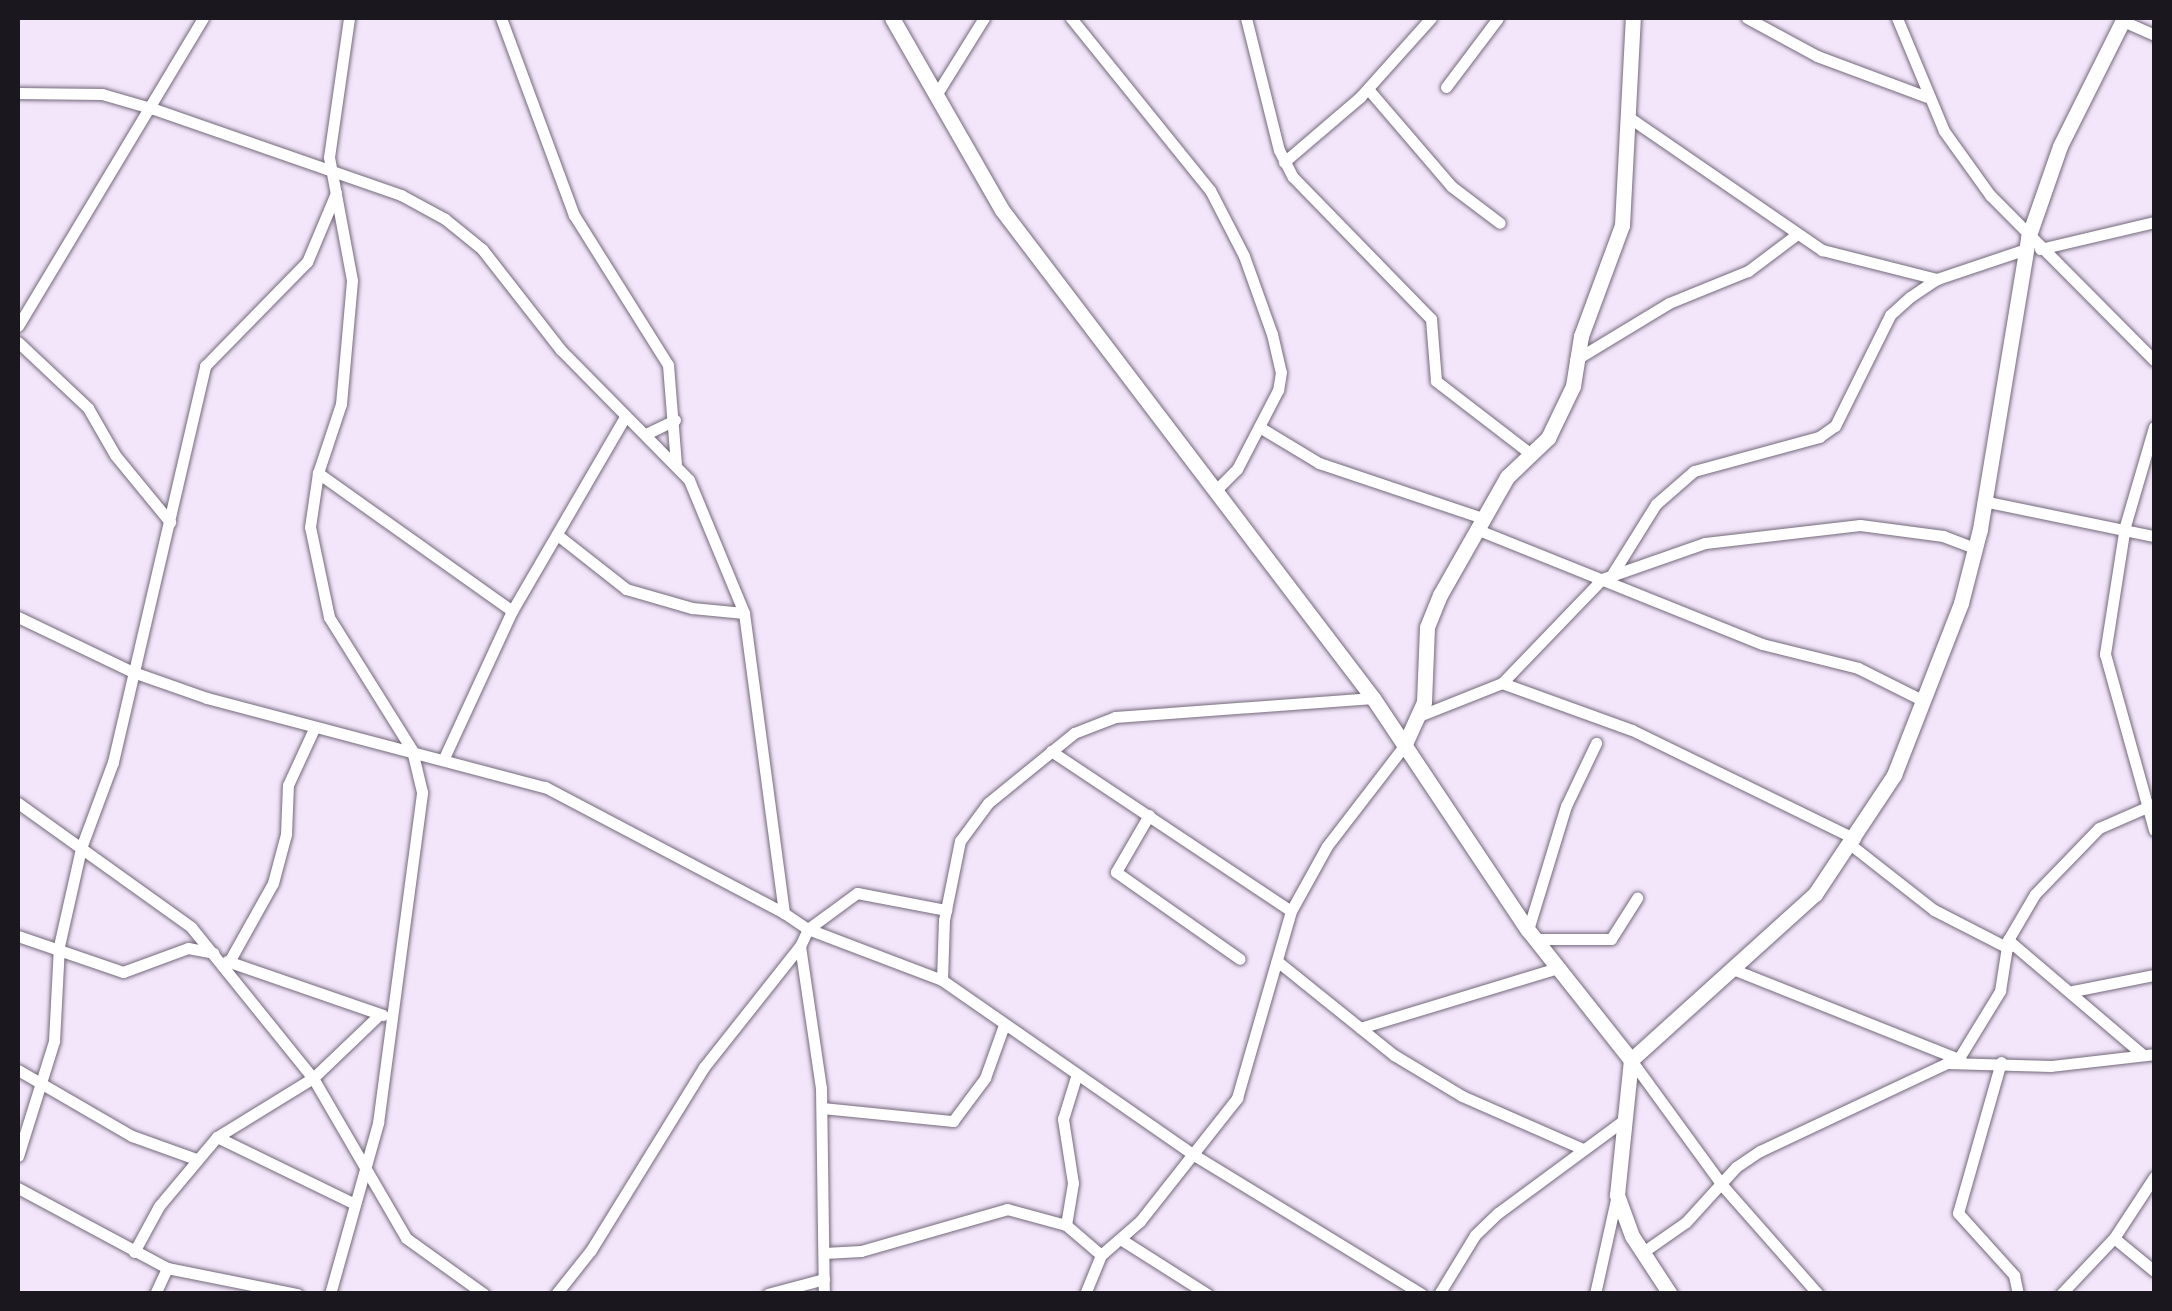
<!DOCTYPE html>
<style>
body{margin:0}
#map{position:relative;width:2172px;height:1311px;overflow:hidden;background:#f3e6fb;font-family:Cabin,sans-serif}
div>[style]{position:absolute}
.roads{filter:drop-shadow(0 0 2px #74697b) drop-shadow(0 0 2px #74697b)}
.minor>*{height:11px;margin:-5.5px;padding:0 5.5px;transform-origin:5.5px;border-radius:5.5px;background:#fff}
.tertiary>*{height:15px;margin:-7.5px;padding:0 7.5px;transform-origin:7.5px;border-radius:7.5px;background:#fff}
span{translate:-50% -50%;white-space:nowrap;text-align:center;line-height:1.15;-webkit-text-stroke:10px #fcf7ff;paint-order:stroke}
.frame{position:absolute;inset:0;border:20px solid #1b171e;pointer-events:none}
</style>
<div id="map">
<div class="roads">
<div class="minor">
<i style="left:501px;top:18px;width:210px;rotate:69.7deg"></i>
<i style="left:574px;top:215px;width:177px;rotate:57.9deg"></i>
<i style="left:668px;top:365px;width:99px;rotate:85.4deg"></i>
<i style="left:1071px;top:18px;width:221px;rotate:51.1deg"></i>
<i style="left:1210px;top:190px;width:74px;rotate:62.7deg"></i>
<i style="left:1244px;top:256px;width:83px;rotate:70.3deg"></i>
<i style="left:1272px;top:334px;width:39px;rotate:77deg"></i>
<i style="left:1281px;top:372px;width:18px;rotate:99deg"></i>
<i style="left:1278px;top:390px;width:89px;rotate:117.4deg"></i>
<i style="left:1237px;top:469px;width:31px;rotate:135deg"></i>
<i style="left:1246px;top:18px;width:136px;rotate:76deg"></i>
<i style="left:1279px;top:150px;width:30px;rotate:63deg"></i>
<i style="left:1293px;top:177px;width:198px;rotate:45.8deg"></i>
<i style="left:1431px;top:319px;width:62px;rotate:85.4deg"></i>
<i style="left:1436px;top:381px;width:121px;rotate:37.6deg"></i>
<i style="left:1747px;top:18px;width:80px;rotate:28.5deg"></i>
<i style="left:1817px;top:56px;width:117px;rotate:20.4deg"></i>
<i style="left:1897px;top:18px;width:122px;rotate:67.4deg"></i>
<i style="left:1944px;top:131px;width:79px;rotate:54.3deg"></i>
<i style="left:1990px;top:195px;width:233px;rotate:45.2deg"></i>
<i style="left:2123px;top:21px;width:34px;rotate:24deg"></i>
<i style="left:1446px;top:87px;width:86px;rotate:-53deg"></i>
<i style="left:1368px;top:89px;width:128px;rotate:49.4deg"></i>
<i style="left:1451px;top:186px;width:61px;rotate:37.1deg"></i>
<i style="left:18px;top:93px;width:84px;rotate:0.7deg"></i>
<i style="left:102px;top:94px;width:54px;rotate:16.1deg"></i>
<i style="left:154px;top:109px;width:262px;rotate:19.2deg"></i>
<i style="left:401px;top:195px;width:50px;rotate:28.6deg"></i>
<i style="left:445px;top:219px;width:48px;rotate:39deg"></i>
<i style="left:482px;top:249px;width:128px;rotate:52deg"></i>
<i style="left:561px;top:350px;width:182px;rotate:45.4deg"></i>
<i style="left:689px;top:480px;width:144px;rotate:67.5deg"></i>
<i style="left:744px;top:613px;width:303px;rotate:82.4deg"></i>
<i style="left:784px;top:913px;width:29px;rotate:34deg"></i>
<i style="left:808px;top:929px;width:19px;rotate:115deg"></i>
<i style="left:800px;top:946px;width:144px;rotate:81.6deg"></i>
<i style="left:821px;top:1088px;width:206px;rotate:89.2deg"></i>
<i style="left:936px;top:95px;width:91px;rotate:-58.1deg"></i>
<i style="left:1627px;top:116px;width:237px;rotate:34.5deg"></i>
<i style="left:1822px;top:250px;width:119px;rotate:14.2deg"></i>
<i style="left:1284px;top:162px;width:100px;rotate:-40.5deg"></i>
<i style="left:1360px;top:97px;width:106px;rotate:-48.1deg"></i>
<i style="left:2040px;top:249px;width:117px;rotate:-13.3deg"></i>
<i style="left:18px;top:326px;width:359px;rotate:-59deg"></i>
<i style="left:18px;top:342px;width:96px;rotate:43.3deg"></i>
<i style="left:88px;top:408px;width:54px;rotate:60.1deg"></i>
<i style="left:115px;top:455px;width:87px;rotate:50.6deg"></i>
<i style="left:1575px;top:360px;width:110px;rotate:-31.2deg"></i>
<i style="left:1669px;top:303px;width:85px;rotate:-22.1deg"></i>
<i style="left:1748px;top:271px;width:60px;rotate:-36.9deg"></i>
<i style="left:2154px;top:427px;width:103px;rotate:106.3deg"></i>
<i style="left:2125px;top:526px;width:130px;rotate:98.9deg"></i>
<i style="left:2105px;top:654px;width:183px;rotate:74.4deg"></i>
<i style="left:1261px;top:428px;width:68px;rotate:31.1deg"></i>
<i style="left:1319px;top:463px;width:172px;rotate:18.6deg"></i>
<i style="left:648px;top:433px;width:30px;rotate:-26deg"></i>
<i style="left:318px;top:473px;width:238px;rotate:35.4deg"></i>
<i style="left:1983px;top:501px;width:175px;rotate:11.6deg"></i>
<i style="left:1476px;top:529px;width:308px;rotate:21.9deg"></i>
<i style="left:1762px;top:644px;width:99px;rotate:14deg"></i>
<i style="left:1858px;top:668px;width:72px;rotate:26.6deg"></i>
<i style="left:560px;top:537px;width:84px;rotate:38.2deg"></i>
<i style="left:626px;top:589px;width:69px;rotate:16.1deg"></i>
<i style="left:692px;top:608px;width:52px;rotate:5.5deg"></i>
<i style="left:1611px;top:576px;width:85px;rotate:-58deg"></i>
<i style="left:1656px;top:504px;width:50px;rotate:-41deg"></i>
<i style="left:1694px;top:471px;width:130px;rotate:-15.2deg"></i>
<i style="left:1819px;top:437px;width:19px;rotate:-35deg"></i>
<i style="left:1835px;top:426px;width:124px;rotate:-63.6deg"></i>
<i style="left:1890px;top:315px;width:27px;rotate:-42deg"></i>
<i style="left:1910px;top:297px;width:32px;rotate:-34deg"></i>
<i style="left:1937px;top:279px;width:94px;rotate:-18.6deg"></i>
<i style="left:18px;top:617px;width:127px;rotate:25.6deg"></i>
<i style="left:133px;top:672px;width:78px;rotate:19.4deg"></i>
<i style="left:207px;top:698px;width:350px;rotate:14.8deg"></i>
<i style="left:545px;top:787px;width:270px;rotate:27.8deg"></i>
<i style="left:1502px;top:683px;width:138px;rotate:19.9deg"></i>
<i style="left:1632px;top:730px;width:248px;rotate:26deg"></i>
<i style="left:1419px;top:716px;width:89px;rotate:-21.7deg"></i>
<i style="left:1502px;top:683px;width:144px;rotate:-46.1deg"></i>
<i style="left:1602px;top:579px;width:109px;rotate:-19.3deg"></i>
<i style="left:1705px;top:543px;width:156px;rotate:-6.6deg"></i>
<i style="left:1860px;top:525px;width:84px;rotate:7.5deg"></i>
<i style="left:1943px;top:536px;width:34px;rotate:21deg"></i>
<i style="left:1051px;top:751px;width:288px;rotate:33.7deg"></i>
<i style="left:444px;top:758px;width:162px;rotate:-65.2deg"></i>
<i style="left:512px;top:611px;width:225px;rotate:-59.8deg"></i>
<i style="left:18px;top:803px;width:213px;rotate:35.6deg"></i>
<i style="left:191px;top:927px;width:194px;rotate:51.1deg"></i>
<i style="left:313px;top:1078px;width:185px;rotate:59.8deg"></i>
<i style="left:406px;top:1238px;width:96px;rotate:35.7deg"></i>
<i style="left:1149px;top:815px;width:66px;rotate:120.1deg"></i>
<i style="left:1116px;top:872px;width:151px;rotate:35.1deg"></i>
<i style="left:1851px;top:845px;width:105px;rotate:38.1deg"></i>
<i style="left:1934px;top:910px;width:83px;rotate:27.2deg"></i>
<i style="left:808px;top:929px;width:143px;rotate:20.8deg"></i>
<i style="left:942px;top:980px;width:307px;rotate:34.8deg"></i>
<i style="left:1194px;top:1155px;width:267px;rotate:31.4deg"></i>
<i style="left:808px;top:929px;width:61px;rotate:-36.3deg"></i>
<i style="left:857px;top:893px;width:91px;rotate:10.8deg"></i>
<i style="left:1528px;top:930px;width:130px;rotate:-73deg"></i>
<i style="left:1566px;top:806px;width:70px;rotate:-64.5deg"></i>
<i style="left:18px;top:936px;width:111px;rotate:18.9deg"></i>
<i style="left:123px;top:972px;width:69px;rotate:-20.3deg"></i>
<i style="left:188px;top:948px;width:26px;rotate:11deg"></i>
<i style="left:1536px;top:939px;width:75px"></i>
<i style="left:1611px;top:939px;width:49px;rotate:-57.6deg"></i>
<i style="left:2008px;top:940px;width:175px;rotate:40.4deg"></i>
<i style="left:230px;top:960px;width:88px;rotate:-60.8deg"></i>
<i style="left:273px;top:883px;width:51px;rotate:-75.1deg"></i>
<i style="left:286px;top:834px;width:49px;rotate:-87.7deg"></i>
<i style="left:288px;top:785px;width:60px;rotate:-65.2deg"></i>
<i style="left:227px;top:961px;width:165px;rotate:19.1deg"></i>
<i style="left:1277px;top:961px;width:150px;rotate:38.8deg"></i>
<i style="left:1394px;top:1055px;width:79px;rotate:31.1deg"></i>
<i style="left:1462px;top:1096px;width:132px;rotate:23.7deg"></i>
<i style="left:1735px;top:970px;width:243px;rotate:21.7deg"></i>
<i style="left:942px;top:980px;width:60px;rotate:-88.1deg"></i>
<i style="left:944px;top:920px;width:81px;rotate:-78.6deg"></i>
<i style="left:960px;top:841px;width:47px;rotate:-53.6deg"></i>
<i style="left:988px;top:803px;width:111px;rotate:-39.1deg"></i>
<i style="left:1074px;top:733px;width:44px;rotate:-21.3deg"></i>
<i style="left:1115px;top:717px;width:259px;rotate:-4.2deg"></i>
<i style="left:2073px;top:991px;width:83px;rotate:-11.2deg"></i>
<i style="left:1360px;top:1028px;width:206px;rotate:-16.9deg"></i>
<i style="left:1959px;top:1058px;width:79px;rotate:-58.5deg"></i>
<i style="left:2000px;top:991px;width:52px;rotate:-81.1deg"></i>
<i style="left:2008px;top:940px;width:53px;rotate:-59.6deg"></i>
<i style="left:2035px;top:894px;width:92px;rotate:-45.9deg"></i>
<i style="left:2099px;top:828px;width:60px;rotate:-23.6deg"></i>
<i style="left:1631px;top:1060px;width:155px;rotate:53.9deg"></i>
<i style="left:1722px;top:1185px;width:145px;rotate:48.6deg"></i>
<i style="left:2001px;top:1062px;width:157px;rotate:105.9deg"></i>
<i style="left:1958px;top:1213px;width:84px;rotate:47.9deg"></i>
<i style="left:2014px;top:1275px;width:19px;rotate:78deg"></i>
<i style="left:18px;top:1070px;width:132px;rotate:30.1deg"></i>
<i style="left:132px;top:1136px;width:68px;rotate:19.8deg"></i>
<i style="left:822px;top:1108px;width:132px;rotate:5.7deg"></i>
<i style="left:953px;top:1121px;width:54px;rotate:-53.3deg"></i>
<i style="left:985px;top:1078px;width:56px;rotate:-70.3deg"></i>
<i style="left:217px;top:1137px;width:153px;rotate:25.9deg"></i>
<i style="left:18px;top:1156px;width:121px;rotate:-72.6deg"></i>
<i style="left:54px;top:1041px;width:95px;rotate:-87deg"></i>
<i style="left:59px;top:946px;width:100px;rotate:-77.3deg"></i>
<i style="left:81px;top:848px;width:92px;rotate:-69.6deg"></i>
<i style="left:113px;top:762px;width:407px;rotate:-76.9deg"></i>
<i style="left:205px;top:366px;width:146px;rotate:-45.6deg"></i>
<i style="left:307px;top:262px;width:75px;rotate:-67.2deg"></i>
<i style="left:18px;top:1188px;width:169px;rotate:28.2deg"></i>
<i style="left:167px;top:1268px;width:133px;rotate:11.3deg"></i>
<i style="left:1066px;top:1225px;width:43px;rotate:-80.5deg"></i>
<i style="left:1073px;top:1183px;width:65px;rotate:-98.9deg"></i>
<i style="left:1063px;top:1119px;width:44px;rotate:-72.8deg"></i>
<i style="left:2114px;top:1238px;width:52px;rotate:39.5deg"></i>
<i style="left:1122px;top:1240px;width:101px;rotate:32.4deg"></i>
<i style="left:134px;top:1252px;width:52px;rotate:-61.5deg"></i>
<i style="left:159px;top:1206px;width:90px;rotate:-50deg"></i>
<i style="left:217px;top:1137px;width:113px;rotate:-31.6deg"></i>
<i style="left:313px;top:1078px;width:91px;rotate:-43.7deg"></i>
<i style="left:1643px;top:1252px;width:52px;rotate:-34.9deg"></i>
<i style="left:1686px;top:1222px;width:74px;rotate:-47.7deg"></i>
<i style="left:1736px;top:1167px;width:29px;rotate:-34deg"></i>
<i style="left:1760px;top:1151px;width:207px;rotate:-25.2deg"></i>
<i style="left:1947px;top:1063px;width:104px;rotate:1.7deg"></i>
<i style="left:2051px;top:1066px;width:104px;rotate:-6.6deg"></i>
<i style="left:824px;top:1253px;width:37px;rotate:-3deg"></i>
<i style="left:861px;top:1251px;width:152px;rotate:-16deg"></i>
<i style="left:1007px;top:1209px;width:61px;rotate:15.2deg"></i>
<i style="left:1066px;top:1225px;width:46px;rotate:40.6deg"></i>
<i style="left:155px;top:1294px;width:29px;rotate:-65deg"></i>
<i style="left:330px;top:1294px;width:178px;rotate:-74.3deg"></i>
<i style="left:378px;top:1123px;width:334px;rotate:-82.4deg"></i>
<i style="left:422px;top:792px;width:43px;rotate:-103.4deg"></i>
<i style="left:412px;top:750px;width:157px;rotate:-122deg"></i>
<i style="left:329px;top:617px;width:92px;rotate:-101.9deg"></i>
<i style="left:310px;top:527px;width:55px;rotate:-81.6deg"></i>
<i style="left:318px;top:473px;width:73px;rotate:-71.6deg"></i>
<i style="left:341px;top:404px;width:124px;rotate:-84.9deg"></i>
<i style="left:352px;top:280px;width:125px;rotate:-100.6deg"></i>
<i style="left:329px;top:157px;width:140px;rotate:-81.8deg"></i>
<i style="left:556px;top:1294px;width:56px;rotate:-51.5deg"></i>
<i style="left:591px;top:1250px;width:215px;rotate:-58.3deg"></i>
<i style="left:704px;top:1067px;width:154px;rotate:-51.6deg"></i>
<i style="left:768px;top:1294px;width:58px;rotate:-15deg"></i>
<i style="left:1085px;top:1294px;width:42px;rotate:-67.7deg"></i>
<i style="left:1101px;top:1255px;width:52px;rotate:-41.1deg"></i>
<i style="left:1140px;top:1221px;width:157px;rotate:-51.7deg"></i>
<i style="left:1237px;top:1098px;width:195px;rotate:-73.9deg"></i>
<i style="left:1291px;top:911px;width:74px;rotate:-61deg"></i>
<i style="left:1327px;top:846px;width:126px;rotate:-52.4deg"></i>
<i style="left:1439px;top:1294px;width:69px;rotate:-58.6deg"></i>
<i style="left:1475px;top:1235px;width:32px;rotate:-44deg"></i>
<i style="left:1498px;top:1213px;width:152px;rotate:-36.4deg"></i>
<i style="left:1595px;top:1294px;width:101px;rotate:-77.5deg"></i>
<i style="left:2061px;top:1294px;width:77px;rotate:-46.6deg"></i>
<i style="left:2114px;top:1238px;width:73px;rotate:-56.7deg"></i>
</div>
<div class="tertiary">
<i style="left:892px;top:18px;width:221px;rotate:60.2deg"></i>
<i style="left:1002px;top:210px;width:613px;rotate:52.76deg"></i>
<i style="left:1373px;top:698px;width:279px;rotate:56.3deg"></i>
<i style="left:1528px;top:930px;width:166px;rotate:51.6deg"></i>
<i style="left:1404px;top:746px;width:48px;rotate:-65.6deg"></i>
<i style="left:1424px;top:702px;width:75px;rotate:-87.7deg"></i>
<i style="left:1427px;top:627px;width:35px;rotate:-68deg"></i>
<i style="left:1440px;top:595px;width:136px;rotate:-60.4deg"></i>
<i style="left:1507px;top:477px;width:57px;rotate:-43.6deg"></i>
<i style="left:1548px;top:438px;width:58px;rotate:-64.3deg"></i>
<i style="left:1573px;top:386px;width:51px;rotate:-80.9deg"></i>
<i style="left:1581px;top:336px;width:118px;rotate:-69.7deg"></i>
<i style="left:1622px;top:225px;width:207px;rotate:-87deg"></i>
<i style="left:1670px;top:1294px;width:69px;rotate:-123.2deg"></i>
<i style="left:1632px;top:1236px;width:44px;rotate:-110.1deg"></i>
<i style="left:1617px;top:1195px;width:136px;rotate:-84.1deg"></i>
<i style="left:1631px;top:1060px;width:248px;rotate:-42.1deg"></i>
<i style="left:1815px;top:894px;width:143px;rotate:-56.4deg"></i>
<i style="left:1894px;top:775px;width:185px;rotate:-68.7deg"></i>
<i style="left:1961px;top:603px;width:76px;rotate:-75.6deg"></i>
<i style="left:1980px;top:529px;width:295px;rotate:-80.6deg"></i>
<i style="left:2028px;top:238px;width:97px;rotate:-70.8deg"></i>
<i style="left:2060px;top:146px;width:143px;rotate:-63.4deg"></i>
</div>
</div>
<div class="frame"></div>
</div>
